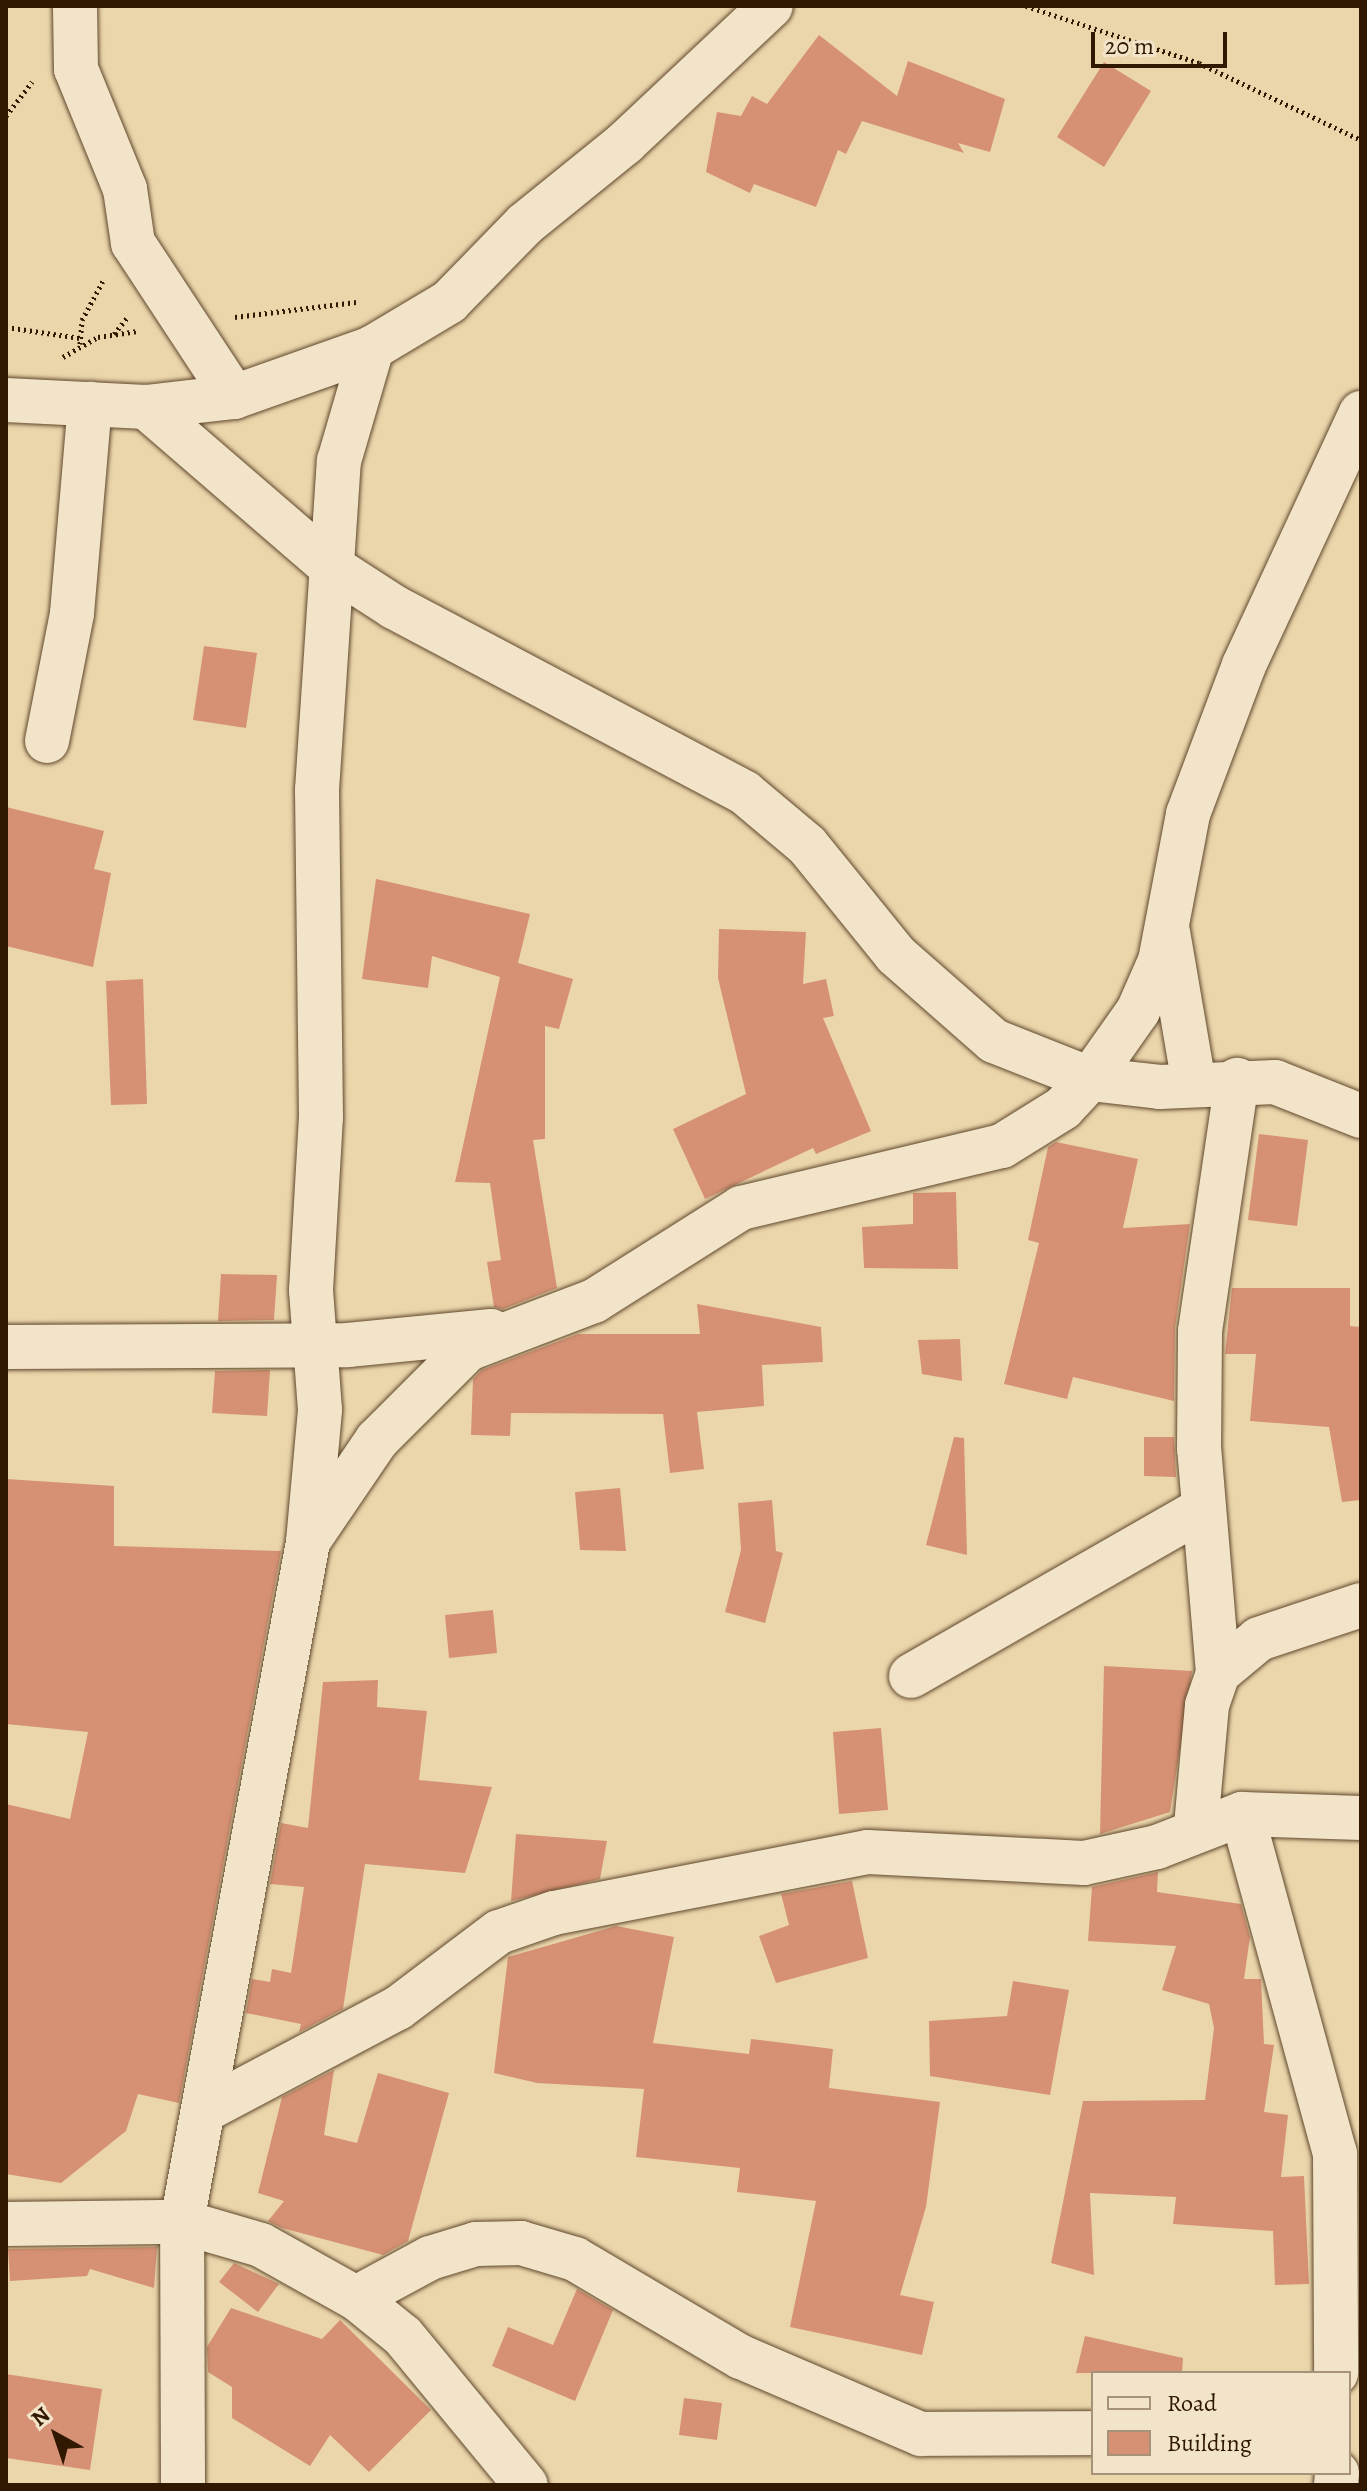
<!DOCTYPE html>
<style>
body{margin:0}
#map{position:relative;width:1367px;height:2491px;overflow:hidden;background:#ebd6ac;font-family:Alegreya,serif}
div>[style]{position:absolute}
.building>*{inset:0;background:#d69174}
.path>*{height:5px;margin-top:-2.5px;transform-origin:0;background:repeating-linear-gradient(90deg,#311801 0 2px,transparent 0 6px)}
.roads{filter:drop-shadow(0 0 2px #60482c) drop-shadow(0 0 2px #60482c)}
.minor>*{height:44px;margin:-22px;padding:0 22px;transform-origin:22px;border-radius:22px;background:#f2e4c9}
.tertiary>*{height:44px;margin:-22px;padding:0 22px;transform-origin:22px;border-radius:22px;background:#f2e4c9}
span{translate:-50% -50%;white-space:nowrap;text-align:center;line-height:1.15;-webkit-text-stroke:8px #f2e4c9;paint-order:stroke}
.frame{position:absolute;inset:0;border:8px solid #311801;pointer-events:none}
.legend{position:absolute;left:1091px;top:2371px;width:260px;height:104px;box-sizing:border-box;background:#f2e4c9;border:2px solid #a59279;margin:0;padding:10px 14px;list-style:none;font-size:24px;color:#311801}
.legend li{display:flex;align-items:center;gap:16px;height:40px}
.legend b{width:40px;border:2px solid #a59279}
.north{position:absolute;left:16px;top:2395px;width:80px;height:80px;-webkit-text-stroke:6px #f2e4c9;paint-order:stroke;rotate:320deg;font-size:22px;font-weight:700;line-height:32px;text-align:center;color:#311801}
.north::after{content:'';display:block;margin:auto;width:28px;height:36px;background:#311801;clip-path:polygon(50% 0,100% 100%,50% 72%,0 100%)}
.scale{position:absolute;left:1091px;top:32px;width:136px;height:36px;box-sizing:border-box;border:4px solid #311801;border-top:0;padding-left:10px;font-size:24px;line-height:28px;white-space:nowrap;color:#311801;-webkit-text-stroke:6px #f2e4c9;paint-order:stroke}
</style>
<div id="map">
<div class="building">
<i style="clip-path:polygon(819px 35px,897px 96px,908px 61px,1005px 99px,990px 152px,958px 143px,964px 153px,862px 121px,846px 154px,838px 150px,816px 207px,754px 184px,750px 193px,706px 172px,717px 112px,741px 116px,752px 96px,767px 104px)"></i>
<i style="clip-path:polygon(1104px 62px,1151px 91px,1104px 167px,1057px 137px)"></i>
<i style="clip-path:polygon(204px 646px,257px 653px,246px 728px,193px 720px)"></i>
<i style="clip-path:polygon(6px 807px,104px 831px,94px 869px,111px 873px,93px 967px,6px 946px)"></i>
<i style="clip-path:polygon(376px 879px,530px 914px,518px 963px,573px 979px,559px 1029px,545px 1026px,545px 1139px,533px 1140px,557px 1288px,503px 1309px,494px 1307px,487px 1262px,501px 1260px,490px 1183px,455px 1182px,500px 977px,432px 956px,428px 988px,362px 979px)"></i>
<i style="clip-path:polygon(719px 929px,806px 932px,803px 984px,826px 979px,834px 1016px,823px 1018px,871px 1131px,816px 1154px,813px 1148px,705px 1199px,673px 1129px,746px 1094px,718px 978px)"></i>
<i style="clip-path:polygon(143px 979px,147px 1104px,111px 1105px,106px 981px)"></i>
<i style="clip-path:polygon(1259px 1134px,1308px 1140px,1297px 1226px,1248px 1220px)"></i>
<i style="clip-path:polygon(1056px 1142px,1138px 1159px,1123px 1228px,1190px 1224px,1175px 1328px,1174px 1401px,1073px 1377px,1067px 1399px,1004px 1384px,1039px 1243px,1028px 1240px,1048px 1147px)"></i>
<i style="clip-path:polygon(956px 1192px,958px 1269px,864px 1268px,862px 1227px,913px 1224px,913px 1193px)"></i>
<i style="clip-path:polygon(221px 1274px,277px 1275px,274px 1320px,218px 1321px)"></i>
<i style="clip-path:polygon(1232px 1288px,1350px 1288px,1350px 1326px,1361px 1327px,1361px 1500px,1342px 1502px,1329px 1427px,1250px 1421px,1256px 1354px,1225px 1354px)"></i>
<i style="clip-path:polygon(697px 1304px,821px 1327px,823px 1362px,762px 1365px,764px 1406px,697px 1412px,704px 1469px,670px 1473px,663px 1414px,511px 1413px,510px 1436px,471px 1435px,473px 1379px,482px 1370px,578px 1334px,700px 1334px)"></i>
<i style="clip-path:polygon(960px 1339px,962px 1381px,922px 1374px,918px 1340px)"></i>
<i style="clip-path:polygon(270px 1370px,267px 1416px,212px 1413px,215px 1371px)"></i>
<i style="clip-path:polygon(954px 1437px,964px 1438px,967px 1555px,926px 1545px)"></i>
<i style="clip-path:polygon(1144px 1437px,1174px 1437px,1176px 1477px,1144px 1476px)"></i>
<i style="clip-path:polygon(6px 1479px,114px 1486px,114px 1546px,281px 1551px,179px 2103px,138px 2094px,126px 2131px,61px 2183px,6px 2174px,6px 1804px,70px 1819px,88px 1732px,6px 1724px)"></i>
<i style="clip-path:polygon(620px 1488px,626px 1551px,580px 1550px,575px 1492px)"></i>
<i style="clip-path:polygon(772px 1500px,776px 1551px,783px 1553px,765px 1623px,725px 1612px,741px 1550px,738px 1503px)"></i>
<i style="clip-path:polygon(493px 1610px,497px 1653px,449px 1658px,445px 1615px)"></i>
<i style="clip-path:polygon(1104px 1666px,1192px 1671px,1170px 1812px,1100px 1834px)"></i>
<i style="clip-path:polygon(378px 1680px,377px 1707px,427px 1711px,419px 1780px,492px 1787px,465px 1873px,365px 1864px,343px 2009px,299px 2032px,301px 2024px,246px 2013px,252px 1979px,270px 1982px,272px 1969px,291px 1973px,304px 1887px,270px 1884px,281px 1823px,308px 1828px,323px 1682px)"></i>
<i style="clip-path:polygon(881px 1728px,888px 1810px,839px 1814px,833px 1732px)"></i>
<i style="clip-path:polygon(516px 1834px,607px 1841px,600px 1879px,511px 1901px)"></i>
<i style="clip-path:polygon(1158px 1872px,1157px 1892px,1241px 1904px,1250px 1937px,1244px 1979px,1261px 1979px,1264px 2044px,1274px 2045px,1264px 2112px,1288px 2115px,1281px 2177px,1304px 2176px,1309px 2284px,1275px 2285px,1273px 2231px,1173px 2224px,1176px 2197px,1090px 2193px,1094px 2275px,1051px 2263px,1083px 2101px,1205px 2100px,1214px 2028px,1209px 2004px,1162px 1990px,1176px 1946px,1088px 1941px,1092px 1887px)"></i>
<i style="clip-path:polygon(852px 1881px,868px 1958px,776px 1983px,759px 1936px,789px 1925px,781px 1894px)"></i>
<i style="clip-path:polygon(616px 1926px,674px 1937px,653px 2043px,749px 2054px,751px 2039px,833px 2049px,829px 2088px,940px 2102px,926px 2207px,900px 2295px,934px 2302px,922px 2355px,790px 2327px,816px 2201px,737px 2192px,740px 2168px,636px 2157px,644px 2089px,537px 2083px,494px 2073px,508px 1957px)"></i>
<i style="clip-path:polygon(1013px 1981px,1069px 1990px,1050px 2095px,930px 2076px,929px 2021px,1007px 2016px)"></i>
<i style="clip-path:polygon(334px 2070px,324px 2135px,357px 2143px,378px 2073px,449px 2093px,408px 2241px,383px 2255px,282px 2228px,268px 2221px,284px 2201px,258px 2193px,282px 2097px)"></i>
<i style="clip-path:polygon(157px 2247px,154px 2288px,90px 2269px,87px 2276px,10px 2281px,8px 2249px)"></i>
<i style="clip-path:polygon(234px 2263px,279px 2284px,258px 2312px,219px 2282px)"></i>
<i style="clip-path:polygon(577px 2289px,613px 2310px,575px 2401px,492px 2366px,508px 2327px,553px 2345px)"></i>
<i style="clip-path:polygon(231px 2308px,322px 2339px,340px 2320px,431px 2410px,369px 2472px,330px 2435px,310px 2466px,232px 2418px,232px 2387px,208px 2372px,207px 2347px)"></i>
<i style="clip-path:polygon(1085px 2336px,1183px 2358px,1182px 2373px,1076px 2373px)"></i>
<i style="clip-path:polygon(6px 2374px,102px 2389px,90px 2470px,6px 2458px)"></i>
<i style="clip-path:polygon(684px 2398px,722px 2403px,717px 2440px,679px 2435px)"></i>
</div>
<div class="path">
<i style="left:1026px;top:6px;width:182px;rotate:18.2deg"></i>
<i style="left:1199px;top:63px;width:179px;rotate:25.4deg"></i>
<i style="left:6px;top:116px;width:43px;rotate:-52.6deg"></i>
<i style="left:235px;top:317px;width:122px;rotate:-7.1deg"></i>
<i style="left:6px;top:327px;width:75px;rotate:8.5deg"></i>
<i style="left:114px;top:334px;width:22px;rotate:-51deg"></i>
<i style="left:80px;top:344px;width:24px;rotate:-85deg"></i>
<i style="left:82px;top:320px;width:47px;rotate:-61.8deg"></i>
<i style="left:63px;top:357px;width:40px;rotate:-29.7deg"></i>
<i style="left:98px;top:337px;width:40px;rotate:-8.5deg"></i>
</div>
<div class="roads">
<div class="minor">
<i style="left:75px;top:6px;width:63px;rotate:89.1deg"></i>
<i style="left:76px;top:69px;width:130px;rotate:67.8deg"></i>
<i style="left:125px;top:189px;width:55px;rotate:81.6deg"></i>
<i style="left:133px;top:243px;width:184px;rotate:56.7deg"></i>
<i style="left:146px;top:407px;width:242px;rotate:40.8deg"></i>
<i style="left:329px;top:565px;width:77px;rotate:32.9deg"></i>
<i style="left:394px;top:607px;width:397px;rotate:27.9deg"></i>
<i style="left:745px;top:793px;width:81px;rotate:40deg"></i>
<i style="left:807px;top:845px;width:141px;rotate:51deg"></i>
<i style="left:896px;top:955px;width:130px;rotate:41.3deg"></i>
<i style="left:994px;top:1041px;width:103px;rotate:21.6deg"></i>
<i style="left:1090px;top:1079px;width:70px;rotate:6.5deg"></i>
<i style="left:1160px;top:1087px;width:115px;rotate:-2.5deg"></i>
<i style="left:1275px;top:1082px;width:92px;rotate:21.6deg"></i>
<i style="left:47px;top:741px;width:130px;rotate:-78.9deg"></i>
<i style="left:72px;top:613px;width:210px;rotate:-85.1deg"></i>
<i style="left:1168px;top:932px;width:154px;rotate:80.3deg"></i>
<i style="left:6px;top:1347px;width:342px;rotate:-0.3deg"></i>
<i style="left:348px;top:1345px;width:144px;rotate:-5.6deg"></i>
<i style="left:309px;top:1540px;width:121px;rotate:-55.8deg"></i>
<i style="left:377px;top:1440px;width:129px;rotate:-45deg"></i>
<i style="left:468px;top:1349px;width:135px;rotate:-20.9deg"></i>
<i style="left:594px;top:1301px;width:174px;rotate:-32.3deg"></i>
<i style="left:741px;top:1208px;width:268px;rotate:-13.4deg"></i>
<i style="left:1002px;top:1146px;width:72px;rotate:-31.9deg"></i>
<i style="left:1063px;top:1108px;width:40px;rotate:-47deg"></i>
<i style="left:1090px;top:1079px;width:83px;rotate:-54.8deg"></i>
<i style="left:1138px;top:1011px;width:55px;rotate:-66.3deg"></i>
<i style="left:1160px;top:961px;width:150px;rotate:-79.2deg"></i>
<i style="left:1188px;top:814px;width:159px;rotate:-69.4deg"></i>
<i style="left:1244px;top:665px;width:278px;rotate:-65.1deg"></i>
<i style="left:1218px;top:1673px;width:225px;rotate:-94.8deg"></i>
<i style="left:1199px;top:1449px;width:118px;rotate:-89.5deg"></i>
<i style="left:1200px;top:1331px;width:254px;rotate:-81.6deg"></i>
<i style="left:911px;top:1676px;width:336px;rotate:-29.8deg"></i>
<i style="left:1242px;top:1814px;width:352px;rotate:74.7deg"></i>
<i style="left:1335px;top:2153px;width:220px;rotate:89.7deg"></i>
<i style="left:1196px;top:1826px;width:121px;rotate:-84.8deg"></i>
<i style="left:1207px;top:1705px;width:34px;rotate:-71deg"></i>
<i style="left:1218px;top:1673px;width:53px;rotate:-39.7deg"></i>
<i style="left:1259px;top:1639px;width:108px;rotate:-18.4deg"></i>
<i style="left:207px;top:2109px;width:216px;rotate:-27.9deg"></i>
<i style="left:398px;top:2008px;width:126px;rotate:-37deg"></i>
<i style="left:499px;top:1932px;width:58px;rotate:-19.1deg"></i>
<i style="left:554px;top:1913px;width:320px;rotate:-11deg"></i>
<i style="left:868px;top:1852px;width:216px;rotate:2.9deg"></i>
<i style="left:1084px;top:1863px;width:75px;rotate:-12.4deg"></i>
<i style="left:1157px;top:1847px;width:91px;rotate:-21.2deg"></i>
<i style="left:1242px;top:1814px;width:119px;rotate:1.9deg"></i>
<i style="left:6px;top:2224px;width:176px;rotate:-0.7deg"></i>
<i style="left:182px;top:2222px;width:82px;rotate:16.2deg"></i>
<i style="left:261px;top:2245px;width:109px;rotate:29.2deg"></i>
<i style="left:356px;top:2298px;width:60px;rotate:39deg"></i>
<i style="left:403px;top:2336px;width:193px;rotate:50.5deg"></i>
<i style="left:356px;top:2298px;width:84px;rotate:-28.4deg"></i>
<i style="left:430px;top:2258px;width:48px;rotate:-16.9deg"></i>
<i style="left:476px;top:2244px;width:45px;rotate:-1.3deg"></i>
<i style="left:521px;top:2243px;width:56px;rotate:16.5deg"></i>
<i style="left:575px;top:2259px;width:193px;rotate:30.6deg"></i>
<i style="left:741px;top:2357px;width:196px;rotate:23.2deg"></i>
<i style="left:921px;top:2434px;width:172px;rotate:-0.3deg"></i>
<i style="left:183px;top:2485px;width:263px;rotate:-90.2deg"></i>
<i style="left:182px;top:2222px;width:692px;rotate:-79.5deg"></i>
<i style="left:308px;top:1542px;width:133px;rotate:-84.8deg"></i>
<i style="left:320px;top:1410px;width:120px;rotate:-94.3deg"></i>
<i style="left:311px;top:1290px;width:173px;rotate:-86.7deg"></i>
<i style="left:321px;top:1117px;width:327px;rotate:-90.7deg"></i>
<i style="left:317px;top:790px;width:330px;rotate:-86.2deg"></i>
<i style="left:339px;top:461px;width:118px;rotate:-73.7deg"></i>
<i style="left:1336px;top:2485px;width:12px;rotate:-85deg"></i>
</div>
<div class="tertiary">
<i style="left:6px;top:400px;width:140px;rotate:2.9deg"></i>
<i style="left:146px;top:407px;width:89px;rotate:-6.5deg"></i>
<i style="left:234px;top:397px;width:146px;rotate:-19.5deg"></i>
<i style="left:372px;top:348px;width:90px;rotate:-30.9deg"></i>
<i style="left:449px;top:302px;width:109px;rotate:-45.7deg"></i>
<i style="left:525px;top:224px;width:129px;rotate:-39deg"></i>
<i style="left:625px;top:143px;width:200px;rotate:-43.2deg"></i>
</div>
</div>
<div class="frame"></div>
<ul class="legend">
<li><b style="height:10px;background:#f2e4c9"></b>Road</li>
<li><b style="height:22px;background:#d69174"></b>Building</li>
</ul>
<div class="north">N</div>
<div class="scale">20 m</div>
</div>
